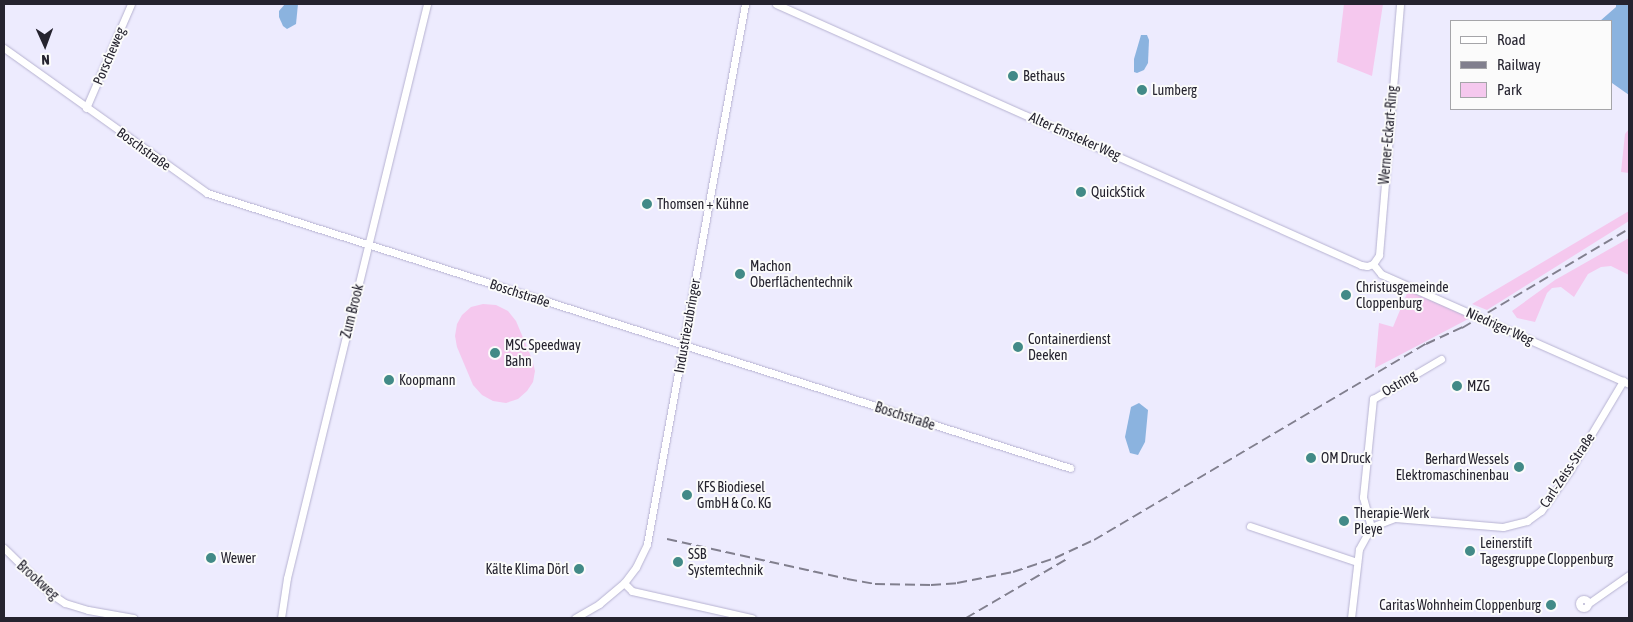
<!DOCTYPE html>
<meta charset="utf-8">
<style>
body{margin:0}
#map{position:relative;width:1633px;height:622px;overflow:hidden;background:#edebfe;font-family:"Asap Condensed",sans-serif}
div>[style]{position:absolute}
.green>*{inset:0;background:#f5c8ee}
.water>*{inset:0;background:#8bb3df}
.roads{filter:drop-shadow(0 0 1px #b6b2d1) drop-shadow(0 0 1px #b6b2d1)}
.minor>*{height:7px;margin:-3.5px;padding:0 3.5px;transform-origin:3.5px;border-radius:3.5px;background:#fff}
.minor>.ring{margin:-3.5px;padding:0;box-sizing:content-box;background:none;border:7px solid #fff;border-radius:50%}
.rail>*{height:2px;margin-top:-1px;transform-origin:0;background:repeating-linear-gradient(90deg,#817f8e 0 10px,transparent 0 15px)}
.dots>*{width:14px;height:14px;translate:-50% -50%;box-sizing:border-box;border:2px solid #fbfbfb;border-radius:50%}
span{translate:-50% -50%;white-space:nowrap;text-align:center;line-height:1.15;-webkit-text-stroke:4px #fbfbfb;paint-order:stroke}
.street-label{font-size:14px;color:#25232f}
.poi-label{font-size:14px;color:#25232f}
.left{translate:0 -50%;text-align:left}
.right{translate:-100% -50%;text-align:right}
.frame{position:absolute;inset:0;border:5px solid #25232f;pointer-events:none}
.legend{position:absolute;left:1450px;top:20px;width:162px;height:90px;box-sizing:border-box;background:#fbfbfb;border:1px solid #a5a5a9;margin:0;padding:6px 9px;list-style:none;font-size:15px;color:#25232f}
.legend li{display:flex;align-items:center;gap:10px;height:25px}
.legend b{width:25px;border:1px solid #a5a5a9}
.north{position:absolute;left:20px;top:20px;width:50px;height:50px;-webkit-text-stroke:4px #fbfbfb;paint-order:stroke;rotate:178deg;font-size:14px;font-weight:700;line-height:20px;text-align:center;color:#25232f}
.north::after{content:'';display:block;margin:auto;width:18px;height:22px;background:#25232f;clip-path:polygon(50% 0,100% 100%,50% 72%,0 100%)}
</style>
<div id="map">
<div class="green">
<i style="clip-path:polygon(1344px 4px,1383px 4px,1372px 76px,1337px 62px)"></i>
<i style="clip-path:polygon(1629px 129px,1629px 173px,1621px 172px,1625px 134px)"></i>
<i style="clip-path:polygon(1629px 211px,1629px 221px,1487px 310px,1472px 304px)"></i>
<i style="clip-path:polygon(1629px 238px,1629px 275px,1611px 266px,1601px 267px,1588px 274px,1574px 297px,1561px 287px,1552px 288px,1547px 293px,1535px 322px,1517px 318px,1512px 311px,1555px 280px)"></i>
<i style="clip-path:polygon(1408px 291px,1472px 317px,1375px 368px,1379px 323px,1393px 327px)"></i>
<i style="clip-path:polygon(483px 304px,496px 305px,508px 311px,516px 321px,532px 359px,535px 371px,533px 382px,527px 391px,518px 399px,506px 403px,493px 401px,482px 395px,473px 385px,457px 347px,455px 336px,457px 324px,462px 315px,471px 307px)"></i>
</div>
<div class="water">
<i style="clip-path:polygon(285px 4px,298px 4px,296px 24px,287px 29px,283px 26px,279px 17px,279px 11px)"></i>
<i style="clip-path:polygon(1616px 4px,1629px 4px,1629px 95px,1612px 83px,1612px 21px,1600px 21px,1616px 7px)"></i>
<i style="clip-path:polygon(1141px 35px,1147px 35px,1149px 40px,1148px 63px,1144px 70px,1137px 73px,1134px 72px,1134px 59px)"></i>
<i style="clip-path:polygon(1139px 403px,1148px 410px,1145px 442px,1138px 455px,1130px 453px,1125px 437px,1131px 407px)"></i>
</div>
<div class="roads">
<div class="minor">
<i style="left:776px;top:4px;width:641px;rotate:24.04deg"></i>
<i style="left:1361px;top:265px;width:6px;rotate:9deg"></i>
<i style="left:1367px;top:266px;width:6px;rotate:-18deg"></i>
<i style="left:4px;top:48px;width:249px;rotate:35.5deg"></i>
<i style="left:207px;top:193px;width:906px;rotate:17.67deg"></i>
<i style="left:86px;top:108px;width:113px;rotate:-66.6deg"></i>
<i style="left:1373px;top:264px;width:13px;rotate:51deg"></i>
<i style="left:1381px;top:274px;width:271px;rotate:23.9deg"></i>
<i style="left:1373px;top:264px;width:11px;rotate:-56deg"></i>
<i style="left:1379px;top:255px;width:252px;rotate:-85.2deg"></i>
<i style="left:1250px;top:526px;width:113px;rotate:18.6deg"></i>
<i style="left:1371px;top:527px;width:31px;rotate:-105deg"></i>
<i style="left:1363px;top:497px;width:99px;rotate:-84.2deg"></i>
<i style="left:1373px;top:399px;width:79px;rotate:-30.5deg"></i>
<i style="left:4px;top:548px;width:64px;rotate:44.4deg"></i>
<i style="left:50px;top:593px;width:18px;rotate:34deg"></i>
<i style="left:65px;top:603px;width:24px;rotate:17deg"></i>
<i style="left:88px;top:610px;width:46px;rotate:10.1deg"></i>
<i style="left:624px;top:583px;width:11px;rotate:45deg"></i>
<i style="left:632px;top:591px;width:123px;rotate:12.7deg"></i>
<i class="ring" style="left:1579.5px;top:599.5px;width:2px;height:2px"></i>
<i style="left:1589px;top:603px;width:49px;rotate:-35deg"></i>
<i style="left:281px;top:618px;width:40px;rotate:-81.5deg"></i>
<i style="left:287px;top:578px;width:591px;rotate:-76.29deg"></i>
<i style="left:575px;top:618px;width:28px;rotate:-30deg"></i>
<i style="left:599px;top:604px;width:33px;rotate:-40deg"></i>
<i style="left:624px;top:583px;width:20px;rotate:-53deg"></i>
<i style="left:636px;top:567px;width:25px;rotate:-64deg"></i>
<i style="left:647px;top:544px;width:549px;rotate:-79.71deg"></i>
<i style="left:1351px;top:618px;width:69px;rotate:-83.4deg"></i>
<i style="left:1359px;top:549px;width:25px;rotate:-61deg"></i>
<i style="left:1371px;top:527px;width:26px;rotate:-21deg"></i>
<i style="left:1395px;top:518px;width:108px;rotate:4.8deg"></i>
<i style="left:1503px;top:527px;width:25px;rotate:-14deg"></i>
<i style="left:1527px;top:521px;width:17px;rotate:-36deg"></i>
<i style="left:1541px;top:511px;width:50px;rotate:-54.7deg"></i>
<i style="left:1570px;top:470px;width:104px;rotate:-59.2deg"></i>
</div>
</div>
<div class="rail">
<i style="left:1462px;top:328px;width:194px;rotate:-30.7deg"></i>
<i style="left:667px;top:539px;width:184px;rotate:12.5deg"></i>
<i style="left:847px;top:579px;width:28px;rotate:10deg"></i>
<i style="left:875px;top:584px;width:56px;rotate:1deg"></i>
<i style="left:931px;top:585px;width:26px;rotate:-4deg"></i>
<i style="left:957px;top:583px;width:57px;rotate:-11.1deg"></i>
<i style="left:1013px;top:572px;width:44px;rotate:-18.4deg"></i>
<i style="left:1055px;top:558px;width:43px;rotate:-24.8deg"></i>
<i style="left:1094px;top:540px;width:386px;rotate:-30.6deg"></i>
<i style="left:1426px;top:344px;width:45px;rotate:-24.9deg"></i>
<i style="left:966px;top:618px;width:117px;rotate:-30.3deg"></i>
</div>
<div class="dots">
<i style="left:1013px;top:76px;background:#428a87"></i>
<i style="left:1142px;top:90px;background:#428a87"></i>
<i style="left:1081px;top:192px;background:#428a87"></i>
<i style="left:647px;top:204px;background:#428a87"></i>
<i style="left:740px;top:274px;background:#428a87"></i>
<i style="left:1346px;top:295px;background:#428a87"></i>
<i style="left:1018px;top:347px;background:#428a87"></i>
<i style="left:495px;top:353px;background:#428a87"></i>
<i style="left:389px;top:380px;background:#428a87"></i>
<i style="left:1457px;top:386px;background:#428a87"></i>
<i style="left:1311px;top:458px;background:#428a87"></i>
<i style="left:1519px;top:467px;background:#428a87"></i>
<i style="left:687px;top:495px;background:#428a87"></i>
<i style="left:1344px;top:521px;background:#428a87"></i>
<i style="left:1470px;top:551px;background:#428a87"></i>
<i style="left:211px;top:558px;background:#428a87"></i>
<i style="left:678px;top:562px;background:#428a87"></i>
<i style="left:579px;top:569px;background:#428a87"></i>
<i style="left:1551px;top:605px;background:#428a87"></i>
</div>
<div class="street-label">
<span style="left:109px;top:56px;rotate:-67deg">Porscheweg</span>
<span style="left:1388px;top:135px;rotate:-85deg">Werner-Eckart-Ring</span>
<span style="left:1075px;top:136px;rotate:24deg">Alter Emsteker Weg</span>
<span style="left:144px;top:149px;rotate:36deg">Boschstraße</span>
<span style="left:520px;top:293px;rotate:18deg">Boschstraße</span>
<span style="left:352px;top:311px;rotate:-76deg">Zum Brook</span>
<span style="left:687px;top:326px;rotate:-80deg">Industriezubringer</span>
<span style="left:1500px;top:326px;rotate:24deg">Niedriger Weg</span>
<span style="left:1399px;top:383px;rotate:-31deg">Ostring</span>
<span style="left:905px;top:416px;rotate:18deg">Boschstraße</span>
<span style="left:1567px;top:470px;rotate:-56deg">Carl-Zeiss-Straße</span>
<span style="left:38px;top:580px;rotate:42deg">Brookweg</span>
</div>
<div class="poi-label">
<span class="left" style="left:1023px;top:76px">Bethaus</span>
<span class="left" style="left:1152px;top:90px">Lumberg</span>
<span class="left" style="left:1091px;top:192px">QuickStick</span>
<span class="left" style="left:657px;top:204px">Thomsen + Kühne</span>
<span class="left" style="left:750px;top:274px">Machon<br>Oberflächentechnik</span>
<span class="left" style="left:1356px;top:295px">Christusgemeinde<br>Cloppenburg</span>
<span class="left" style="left:1028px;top:347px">Containerdienst<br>Deeken</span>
<span class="left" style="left:505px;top:353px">MSC Speedway<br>Bahn</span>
<span class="left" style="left:399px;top:380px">Koopmann</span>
<span class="left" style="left:1467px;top:386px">MZG</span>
<span class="left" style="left:1321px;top:458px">OM Druck</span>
<span class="right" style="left:1509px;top:467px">Berhard Wessels<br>Elektromaschinenbau</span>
<span class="left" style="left:697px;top:495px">KFS Biodiesel<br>GmbH &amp; Co. KG</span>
<span class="left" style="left:1354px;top:521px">Therapie-Werk<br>Pleye</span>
<span class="left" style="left:1480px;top:551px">Leinerstift<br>Tagesgruppe Cloppenburg</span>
<span class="left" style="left:688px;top:562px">SSB<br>Systemtechnik</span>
<span class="left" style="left:221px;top:558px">Wewer</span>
<span class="right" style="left:569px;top:569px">Kälte Klima Dörl</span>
<span class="right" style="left:1541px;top:605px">Caritas Wohnheim Cloppenburg</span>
</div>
<div class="frame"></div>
<ul class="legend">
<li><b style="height:6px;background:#fff"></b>Road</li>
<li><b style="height:6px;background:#817f8e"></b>Railway</li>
<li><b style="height:14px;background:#f5c8ee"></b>Park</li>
</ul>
<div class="north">N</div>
</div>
